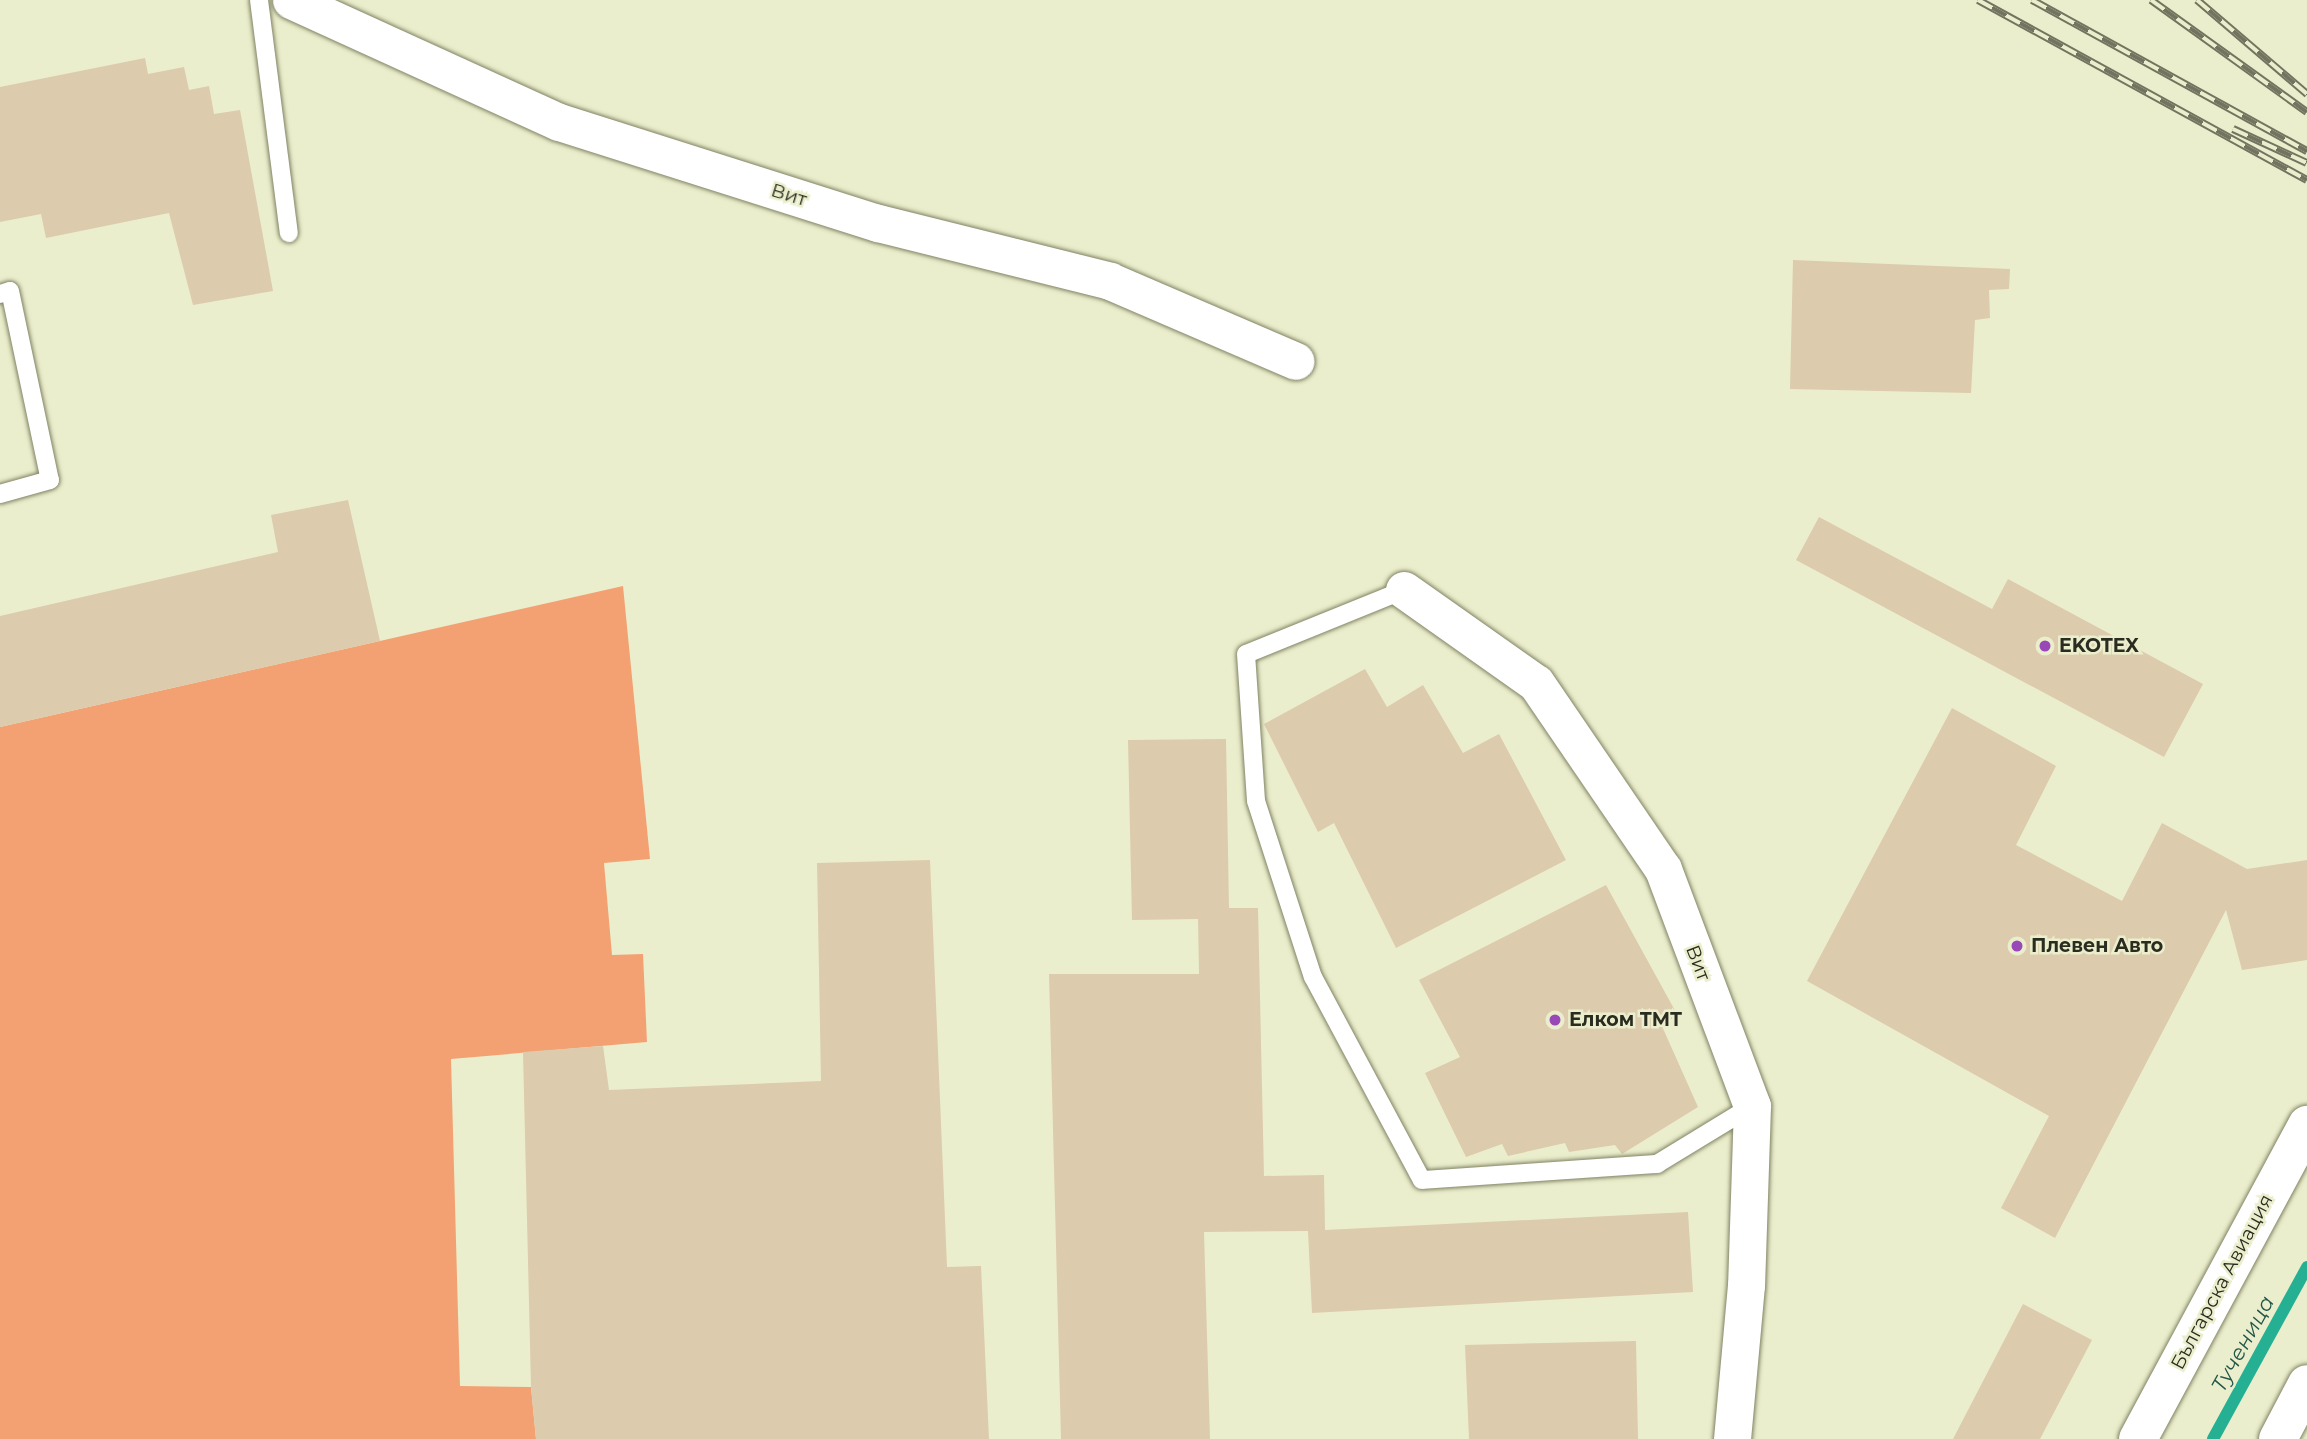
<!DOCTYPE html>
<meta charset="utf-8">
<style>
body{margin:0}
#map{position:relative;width:2307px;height:1439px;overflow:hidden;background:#ebeecc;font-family:Montserrat,sans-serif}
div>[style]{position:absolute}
.green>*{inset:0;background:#f3a173}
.stream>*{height:12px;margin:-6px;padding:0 6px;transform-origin:6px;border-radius:6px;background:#25b094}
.building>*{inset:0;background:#dccbad}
.roads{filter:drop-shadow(0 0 2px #808364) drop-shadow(0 0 2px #808364)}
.lane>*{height:18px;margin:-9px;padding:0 9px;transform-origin:9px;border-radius:9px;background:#fff}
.street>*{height:37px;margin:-18.5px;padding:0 18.5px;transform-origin:18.5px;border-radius:18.5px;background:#fff}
.secondary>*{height:38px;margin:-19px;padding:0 19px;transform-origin:19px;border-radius:19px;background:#fff}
.rail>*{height:8px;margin-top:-4px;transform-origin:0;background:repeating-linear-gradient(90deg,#ebeecc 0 16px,#727460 0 32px);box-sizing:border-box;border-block:2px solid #727460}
.dots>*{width:19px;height:19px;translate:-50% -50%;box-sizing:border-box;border:4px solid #ebeecc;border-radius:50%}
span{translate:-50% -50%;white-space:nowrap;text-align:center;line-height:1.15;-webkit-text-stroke:5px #ebeecc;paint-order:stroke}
.street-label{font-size:19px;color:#2b2c20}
.poi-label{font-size:19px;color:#2b2c20;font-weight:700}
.left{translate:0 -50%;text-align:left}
.water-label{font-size:21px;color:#215649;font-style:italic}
</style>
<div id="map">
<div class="green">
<i style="clip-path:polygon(623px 586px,650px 859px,604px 863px,612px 955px,643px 954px,647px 1042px,451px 1059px,460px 1386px,531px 1387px,536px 1439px,0 1439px,0 727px)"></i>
</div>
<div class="stream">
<i style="left:2213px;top:1439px;width:196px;rotate:-61.3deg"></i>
</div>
<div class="building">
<i style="clip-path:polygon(145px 58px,148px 74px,184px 67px,189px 90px,209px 86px,214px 114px,240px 110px,273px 291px,193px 305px,169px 213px,46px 238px,41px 214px,0 222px,0 87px)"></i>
<i style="clip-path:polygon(1793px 260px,2010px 269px,2009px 289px,1989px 290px,1990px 318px,1975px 320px,1971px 393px,1790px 389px)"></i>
<i style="clip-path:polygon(348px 500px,380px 641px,0 727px,0 616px,278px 552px,271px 515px)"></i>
<i style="clip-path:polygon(1819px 517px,1992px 609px,2008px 579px,2203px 684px,2164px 757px,1796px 560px)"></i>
<i style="clip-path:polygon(1365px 669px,1387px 707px,1423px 685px,1463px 753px,1499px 734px,1566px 860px,1396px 948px,1334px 823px,1318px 832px,1264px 724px)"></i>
<i style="clip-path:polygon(1952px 708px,2056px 766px,2016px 845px,2122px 901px,2162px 823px,2247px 869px,2307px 860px,2307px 960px,2242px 970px,2226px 910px,2055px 1238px,2001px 1208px,2049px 1116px,1807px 981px)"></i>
<i style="clip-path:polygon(1226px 739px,1229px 908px,1258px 908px,1264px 1176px,1324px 1175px,1325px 1230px,1688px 1212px,1693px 1292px,1312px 1313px,1308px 1231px,1204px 1232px,1210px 1439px,1061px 1439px,1049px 974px,1199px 974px,1198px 919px,1132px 920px,1128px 740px)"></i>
<i style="clip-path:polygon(930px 860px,947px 1267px,981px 1266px,989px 1439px,536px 1439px,531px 1387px,523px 1052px,603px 1046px,609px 1090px,821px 1081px,817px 863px)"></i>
<i style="clip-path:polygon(1606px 885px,1678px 1016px,1661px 1024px,1698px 1107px,1622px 1154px,1615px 1145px,1569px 1152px,1565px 1143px,1508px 1156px,1502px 1144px,1466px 1157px,1425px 1073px,1460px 1057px,1419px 980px)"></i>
<i style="clip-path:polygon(2023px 1304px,2092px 1340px,2040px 1439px,1953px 1439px)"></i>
<i style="clip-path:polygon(1636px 1341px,1638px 1439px,1469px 1439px,1465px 1345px)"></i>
</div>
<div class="roads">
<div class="lane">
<i style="left:259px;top:0;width:235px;rotate:82.7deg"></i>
<i style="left:0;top:294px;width:10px;rotate:-17deg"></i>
<i style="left:10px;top:291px;width:193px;rotate:78.1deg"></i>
<i style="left:50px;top:480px;width:52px;rotate:164.4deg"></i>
<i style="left:1404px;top:590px;width:170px;rotate:157.9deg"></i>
<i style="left:1246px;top:654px;width:147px;rotate:86.1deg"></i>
<i style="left:1256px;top:801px;width:185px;rotate:72.1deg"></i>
<i style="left:1313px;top:977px;width:230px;rotate:61.8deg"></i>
<i style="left:1422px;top:1180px;width:236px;rotate:-3.9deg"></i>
<i style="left:1657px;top:1164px;width:111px;rotate:-31.4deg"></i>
</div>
<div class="street">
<i style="left:291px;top:0;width:294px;rotate:24.5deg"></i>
<i style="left:559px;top:122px;width:335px;rotate:17.6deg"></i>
<i style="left:878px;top:223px;width:239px;rotate:14deg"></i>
<i style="left:1110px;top:281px;width:202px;rotate:23.3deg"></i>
<i style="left:1404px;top:590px;width:161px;rotate:35.2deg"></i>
<i style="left:1536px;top:683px;width:225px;rotate:55.7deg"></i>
<i style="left:1663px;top:869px;width:253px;rotate:69.4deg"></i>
<i style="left:1752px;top:1106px;width:179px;rotate:91.9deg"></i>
<i style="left:1746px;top:1285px;width:155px;rotate:95.2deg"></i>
</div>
<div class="secondary">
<i style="left:2138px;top:1439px;width:357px;rotate:-61.7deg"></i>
<i style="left:2278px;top:1439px;width:62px;rotate:-62.2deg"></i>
</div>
</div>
<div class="rail">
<i style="left:1978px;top:0;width:375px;rotate:28.7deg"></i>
<i style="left:2032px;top:0;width:314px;rotate:28.8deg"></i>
<i style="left:2151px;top:0;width:192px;rotate:35.7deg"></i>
<i style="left:2197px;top:0;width:145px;rotate:40.5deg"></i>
<i style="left:2233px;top:129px;width:81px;rotate:24.7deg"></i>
</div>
<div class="dots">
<i style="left:2045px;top:646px;background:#9948b7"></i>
<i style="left:2017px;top:946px;background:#9948b7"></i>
<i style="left:1555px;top:1020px;background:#9948b7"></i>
</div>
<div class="street-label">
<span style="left:789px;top:195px;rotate:17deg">Вит</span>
<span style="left:1698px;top:963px;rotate:69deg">Вит</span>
<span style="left:2222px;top:1282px;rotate:-62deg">Българска Авиация</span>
</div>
<div class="poi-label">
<span class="left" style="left:2059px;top:646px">EKOTEX</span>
<span class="left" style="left:2031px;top:946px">Плевен Авто</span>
<span class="left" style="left:1569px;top:1020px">Елком ТМТ</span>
</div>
<div class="water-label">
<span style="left:2243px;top:1344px;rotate:-61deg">Тученица</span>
</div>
</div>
